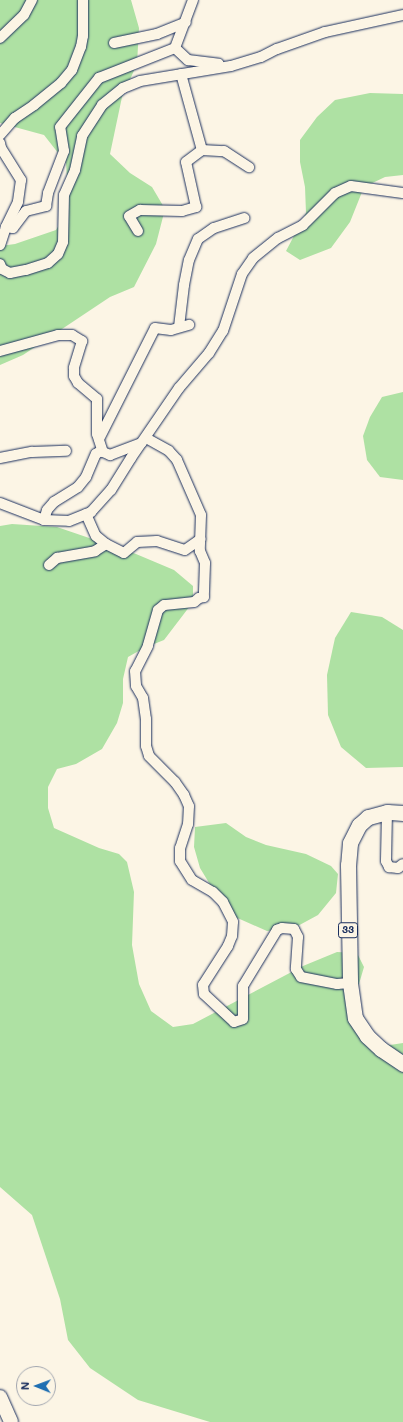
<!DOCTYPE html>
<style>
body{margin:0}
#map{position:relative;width:403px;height:1422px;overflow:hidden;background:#fcf5e5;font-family:Mali,sans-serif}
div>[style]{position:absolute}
.green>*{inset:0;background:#aee1a3}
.roads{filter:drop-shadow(0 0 1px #1b2f5e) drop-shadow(0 0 1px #1b2f5e)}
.street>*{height:10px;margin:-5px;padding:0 5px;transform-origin:5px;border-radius:5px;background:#fcf5e5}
.secondary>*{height:14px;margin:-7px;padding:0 7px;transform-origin:7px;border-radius:7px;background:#fcf5e5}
.primary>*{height:15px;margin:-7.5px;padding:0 7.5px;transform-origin:7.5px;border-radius:7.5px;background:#fcf5e5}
span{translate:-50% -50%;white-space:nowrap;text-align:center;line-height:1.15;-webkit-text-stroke:3.5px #fcf5e5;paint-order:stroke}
.shield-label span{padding:1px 3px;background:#fcf5e5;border:1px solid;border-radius:3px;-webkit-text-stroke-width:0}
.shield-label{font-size:10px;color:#1b2f5e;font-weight:700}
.north{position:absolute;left:16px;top:1366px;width:40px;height:40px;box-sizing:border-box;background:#fcf5e5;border:1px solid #a2a6af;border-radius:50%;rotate:271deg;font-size:11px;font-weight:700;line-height:16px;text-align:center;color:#1b2f5e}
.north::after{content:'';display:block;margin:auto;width:14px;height:18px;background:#1f6fb2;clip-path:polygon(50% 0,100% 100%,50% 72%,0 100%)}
</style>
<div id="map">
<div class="green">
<i style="clip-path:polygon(0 0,131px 0,139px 28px,137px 64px,122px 97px,110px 154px,130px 173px,152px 187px,165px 209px,156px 244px,134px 287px,110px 297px,23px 355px,0 365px,0 246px,15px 244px,56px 230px,69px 208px,66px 163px,44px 135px,0 123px)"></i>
<i style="clip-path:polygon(370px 93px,403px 94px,403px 175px,385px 177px,364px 187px,350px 222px,331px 248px,300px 260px,286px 251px,306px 213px,305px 187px,300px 162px,300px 140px,317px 117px,335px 100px)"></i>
<i style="clip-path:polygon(403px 392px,403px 480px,380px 477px,367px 460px,363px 436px,370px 417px,382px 397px)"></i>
<i style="clip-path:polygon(12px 524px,57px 527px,136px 554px,174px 570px,193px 586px,193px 602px,164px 640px,144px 648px,128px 657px,123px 679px,123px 703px,117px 723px,102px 749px,76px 764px,57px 769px,48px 787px,48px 808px,54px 828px,99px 848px,119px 854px,127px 862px,134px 892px,132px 945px,139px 984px,151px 1011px,173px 1027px,193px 1024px,303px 966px,337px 952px,357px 953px,364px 967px,356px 994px,355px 1026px,372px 1041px,390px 1045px,403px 1043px,403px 1422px,210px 1422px,138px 1400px,90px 1368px,68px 1340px,60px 1299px,32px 1215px,0 1187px,0 526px)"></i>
<i style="clip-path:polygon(351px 612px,382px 617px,403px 630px,403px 767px,366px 768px,341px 747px,328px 715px,327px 675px,335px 638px)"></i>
<i style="clip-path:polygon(226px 823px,246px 837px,266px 845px,306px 854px,331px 866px,338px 874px,336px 893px,318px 915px,294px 928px,267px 931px,233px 916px,217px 896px,200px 868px,194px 847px,195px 827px)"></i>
</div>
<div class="roads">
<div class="street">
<i style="left:193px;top:0;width:51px;rotate:110.6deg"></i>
<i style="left:175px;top:48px;width:18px;rotate:43deg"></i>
<i style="left:188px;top:60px;width:31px;rotate:7deg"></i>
<i style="left:0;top:38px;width:33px;rotate:-44deg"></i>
<i style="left:24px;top:15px;width:17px;rotate:-62deg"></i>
<i style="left:114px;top:43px;width:44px;rotate:-11.8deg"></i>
<i style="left:157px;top:34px;width:31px;rotate:-22deg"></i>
<i style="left:181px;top:74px;width:79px;rotate:74.6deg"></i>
<i style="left:0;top:135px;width:23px;rotate:-49deg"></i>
<i style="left:15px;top:118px;width:23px;rotate:-34deg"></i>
<i style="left:34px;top:105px;width:35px;rotate:-39deg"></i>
<i style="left:61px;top:83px;width:17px;rotate:-50deg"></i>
<i style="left:72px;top:70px;width:25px;rotate:-69deg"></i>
<i style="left:81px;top:47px;width:11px;rotate:-80deg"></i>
<i style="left:83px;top:36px;width:36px;rotate:-90deg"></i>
<i style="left:0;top:143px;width:5px;rotate:79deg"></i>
<i style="left:1px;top:148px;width:38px;rotate:58deg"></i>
<i style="left:21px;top:180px;width:22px;rotate:98deg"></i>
<i style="left:18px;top:202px;width:28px;rotate:116deg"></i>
<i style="left:6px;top:227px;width:19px;rotate:108deg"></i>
<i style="left:6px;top:227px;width:7px;rotate:8deg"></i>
<i style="left:13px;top:228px;width:21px;rotate:-53deg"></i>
<i style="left:26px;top:211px;width:21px;rotate:-14deg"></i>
<i style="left:46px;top:206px;width:13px;rotate:-81deg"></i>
<i style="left:48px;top:193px;width:45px;rotate:-69.1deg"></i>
<i style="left:64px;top:151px;width:24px;rotate:-99deg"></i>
<i style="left:60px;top:127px;width:63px;rotate:-51.5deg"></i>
<i style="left:99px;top:78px;width:82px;rotate:-21.5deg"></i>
<i style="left:138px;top:231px;width:17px;rotate:-121deg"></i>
<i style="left:129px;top:216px;width:13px;rotate:-29deg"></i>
<i style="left:140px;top:210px;width:42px;rotate:1.4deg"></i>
<i style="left:182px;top:211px;width:15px;rotate:-16deg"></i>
<i style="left:196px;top:207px;width:46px;rotate:-102.5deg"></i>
<i style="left:186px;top:162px;width:20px;rotate:-37deg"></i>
<i style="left:202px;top:150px;width:22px;rotate:3deg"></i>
<i style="left:224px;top:151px;width:30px;rotate:33deg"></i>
<i style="left:0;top:264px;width:5px;rotate:68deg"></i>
<i style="left:2px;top:269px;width:9px;rotate:27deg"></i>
<i style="left:10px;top:273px;width:16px;rotate:-11deg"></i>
<i style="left:26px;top:270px;width:23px;rotate:-18deg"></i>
<i style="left:48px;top:263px;width:13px;rotate:-42deg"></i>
<i style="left:58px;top:254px;width:13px;rotate:-67deg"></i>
<i style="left:63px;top:242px;width:47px;rotate:-88.8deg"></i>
<i style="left:64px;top:195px;width:27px;rotate:-66deg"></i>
<i style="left:75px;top:170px;width:35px;rotate:-78deg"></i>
<i style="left:82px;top:136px;width:37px;rotate:-57deg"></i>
<i style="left:102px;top:105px;width:27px;rotate:-39deg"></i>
<i style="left:123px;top:88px;width:18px;rotate:-22deg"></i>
<i style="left:140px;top:81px;width:92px;rotate:-9.4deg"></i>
<i style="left:231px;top:66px;width:31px;rotate:-17deg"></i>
<i style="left:261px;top:57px;width:18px;rotate:-27deg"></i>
<i style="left:277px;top:49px;width:51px;rotate:-19.5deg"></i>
<i style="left:325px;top:32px;width:80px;rotate:-12.3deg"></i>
<i style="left:179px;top:327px;width:42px;rotate:-83.2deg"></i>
<i style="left:184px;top:285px;width:25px;rotate:-79deg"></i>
<i style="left:189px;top:260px;width:23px;rotate:-67deg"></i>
<i style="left:198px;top:239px;width:19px;rotate:-35deg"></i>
<i style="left:214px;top:228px;width:32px;rotate:-18deg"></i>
<i style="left:0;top:351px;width:60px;rotate:-15.4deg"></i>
<i style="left:58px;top:335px;width:14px"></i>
<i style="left:72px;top:335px;width:12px;rotate:31deg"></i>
<i style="left:82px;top:341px;width:28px;rotate:107deg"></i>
<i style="left:74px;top:368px;width:8px;rotate:90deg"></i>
<i style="left:74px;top:376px;width:8px;rotate:60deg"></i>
<i style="left:78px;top:383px;width:25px;rotate:40deg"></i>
<i style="left:97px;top:399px;width:35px;rotate:90deg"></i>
<i style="left:97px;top:434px;width:19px;rotate:72deg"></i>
<i style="left:103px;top:452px;width:8px;rotate:23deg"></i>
<i style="left:110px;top:455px;width:34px;rotate:-21deg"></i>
<i style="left:146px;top:438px;width:26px;rotate:29deg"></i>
<i style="left:169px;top:451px;width:12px;rotate:48deg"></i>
<i style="left:177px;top:460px;width:60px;rotate:66.4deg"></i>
<i style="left:201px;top:515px;width:36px;rotate:92deg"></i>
<i style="left:200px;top:551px;width:13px;rotate:67deg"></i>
<i style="left:205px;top:563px;width:34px;rotate:92deg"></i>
<i style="left:204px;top:597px;width:5px;rotate:169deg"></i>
<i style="left:199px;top:598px;width:6px;rotate:141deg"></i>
<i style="left:194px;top:602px;width:30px;rotate:174deg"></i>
<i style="left:164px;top:605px;width:8px;rotate:140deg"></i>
<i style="left:158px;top:610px;width:37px;rotate:106deg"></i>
<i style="left:148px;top:646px;width:28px;rotate:117deg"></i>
<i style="left:135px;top:671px;width:15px;rotate:86deg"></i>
<i style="left:136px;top:686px;width:14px;rotate:60deg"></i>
<i style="left:143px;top:698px;width:21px;rotate:82deg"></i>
<i style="left:146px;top:719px;width:27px;rotate:90deg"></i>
<i style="left:146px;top:746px;width:10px;rotate:73deg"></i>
<i style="left:149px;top:756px;width:37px;rotate:45deg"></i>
<i style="left:175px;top:782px;width:16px;rotate:55deg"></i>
<i style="left:184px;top:795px;width:12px;rotate:66deg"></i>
<i style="left:189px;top:806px;width:18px;rotate:93deg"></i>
<i style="left:188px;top:824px;width:25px;rotate:108deg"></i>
<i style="left:180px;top:848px;width:13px;rotate:90deg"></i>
<i style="left:180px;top:861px;width:22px;rotate:58deg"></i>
<i style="left:192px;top:880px;width:24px;rotate:30deg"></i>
<i style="left:213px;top:892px;width:14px;rotate:45deg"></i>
<i style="left:223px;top:902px;width:22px;rotate:63deg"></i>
<i style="left:233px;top:922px;width:14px;rotate:94deg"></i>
<i style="left:232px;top:936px;width:11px;rotate:112deg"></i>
<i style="left:228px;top:946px;width:46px;rotate:122.7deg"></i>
<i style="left:203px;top:985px;width:9px;rotate:84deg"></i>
<i style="left:204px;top:994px;width:41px;rotate:43deg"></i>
<i style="left:234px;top:1022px;width:9px;rotate:-18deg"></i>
<i style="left:243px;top:1019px;width:33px;rotate:-90deg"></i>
<i style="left:243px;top:986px;width:66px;rotate:-58.7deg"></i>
<i style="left:277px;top:930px;width:5px;rotate:-22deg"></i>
<i style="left:282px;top:928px;width:12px;rotate:5deg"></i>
<i style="left:294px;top:929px;width:9px;rotate:63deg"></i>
<i style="left:298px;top:937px;width:32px;rotate:94deg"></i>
<i style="left:296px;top:969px;width:9px;rotate:58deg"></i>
<i style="left:301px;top:977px;width:37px;rotate:11deg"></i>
<i style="left:337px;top:984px;width:13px;rotate:-4deg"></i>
<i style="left:99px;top:439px;width:124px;rotate:-63.2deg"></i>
<i style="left:155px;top:328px;width:16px;rotate:7deg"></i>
<i style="left:171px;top:330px;width:19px;rotate:-16deg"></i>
<i style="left:0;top:458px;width:33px;rotate:-11deg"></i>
<i style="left:32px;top:452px;width:34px;rotate:-2deg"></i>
<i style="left:0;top:503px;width:47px;rotate:21.1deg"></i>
<i style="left:44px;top:520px;width:25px;rotate:2deg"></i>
<i style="left:69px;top:521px;width:24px;rotate:-22deg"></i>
<i style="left:91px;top:512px;width:30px;rotate:-48deg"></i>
<i style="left:111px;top:490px;width:38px;rotate:-58deg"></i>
<i style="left:131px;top:458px;width:85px;rotate:-55.6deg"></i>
<i style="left:179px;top:388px;width:46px;rotate:-49.4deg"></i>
<i style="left:209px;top:353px;width:26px;rotate:-58deg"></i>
<i style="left:223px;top:331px;width:60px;rotate:-71.6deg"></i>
<i style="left:242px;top:274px;width:19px;rotate:-55deg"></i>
<i style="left:253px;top:258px;width:32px;rotate:-39deg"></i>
<i style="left:278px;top:238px;width:28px;rotate:-27deg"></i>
<i style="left:303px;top:225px;width:45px;rotate:-45deg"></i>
<i style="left:335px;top:193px;width:17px;rotate:-24deg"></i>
<i style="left:351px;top:186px;width:52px;rotate:7.7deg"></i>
<i style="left:86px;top:514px;width:24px;rotate:66deg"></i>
<i style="left:96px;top:536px;width:13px;rotate:39deg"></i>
<i style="left:106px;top:544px;width:20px;rotate:27deg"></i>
<i style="left:124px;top:553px;width:17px;rotate:-40deg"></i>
<i style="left:137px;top:542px;width:20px;rotate:-3deg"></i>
<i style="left:157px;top:541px;width:29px;rotate:18deg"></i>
<i style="left:185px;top:550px;width:19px;rotate:-35deg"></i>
<i style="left:44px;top:520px;width:10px;rotate:-73deg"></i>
<i style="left:47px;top:510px;width:11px;rotate:-49deg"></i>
<i style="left:54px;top:502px;width:28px;rotate:-32deg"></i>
<i style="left:78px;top:487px;width:13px;rotate:-51deg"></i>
<i style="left:86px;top:477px;width:25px;rotate:-67deg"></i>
<i style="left:96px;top:454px;width:7px;rotate:-34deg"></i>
<i style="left:49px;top:565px;width:11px;rotate:-41deg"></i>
<i style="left:57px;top:558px;width:39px;rotate:-10deg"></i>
<i style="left:95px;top:551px;width:13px;rotate:-32deg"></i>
<i style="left:387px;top:812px;width:49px;rotate:91.2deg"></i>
<i style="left:386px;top:861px;width:7px;rotate:63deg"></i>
<i style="left:389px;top:867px;width:9px;rotate:6deg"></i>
<i style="left:398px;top:868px;width:6px;rotate:-39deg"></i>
</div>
<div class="secondary">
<i style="left:0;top:1397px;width:27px;rotate:66deg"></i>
</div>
<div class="primary">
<i style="left:403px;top:813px;width:16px;rotate:-176deg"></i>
<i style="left:387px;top:812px;width:20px;rotate:165deg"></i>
<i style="left:368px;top:817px;width:12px;rotate:138deg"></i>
<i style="left:359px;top:825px;width:20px;rotate:117deg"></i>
<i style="left:350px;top:843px;width:22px;rotate:95deg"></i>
<i style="left:348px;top:865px;width:118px;rotate:89deg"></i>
<i style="left:350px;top:983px;width:35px;rotate:82deg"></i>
<i style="left:355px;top:1018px;width:22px;rotate:56deg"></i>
<i style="left:367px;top:1036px;width:19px;rotate:43deg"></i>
<i style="left:381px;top:1049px;width:27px;rotate:34deg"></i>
</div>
</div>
<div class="shield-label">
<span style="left:348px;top:930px">33</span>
</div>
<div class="north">N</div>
</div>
